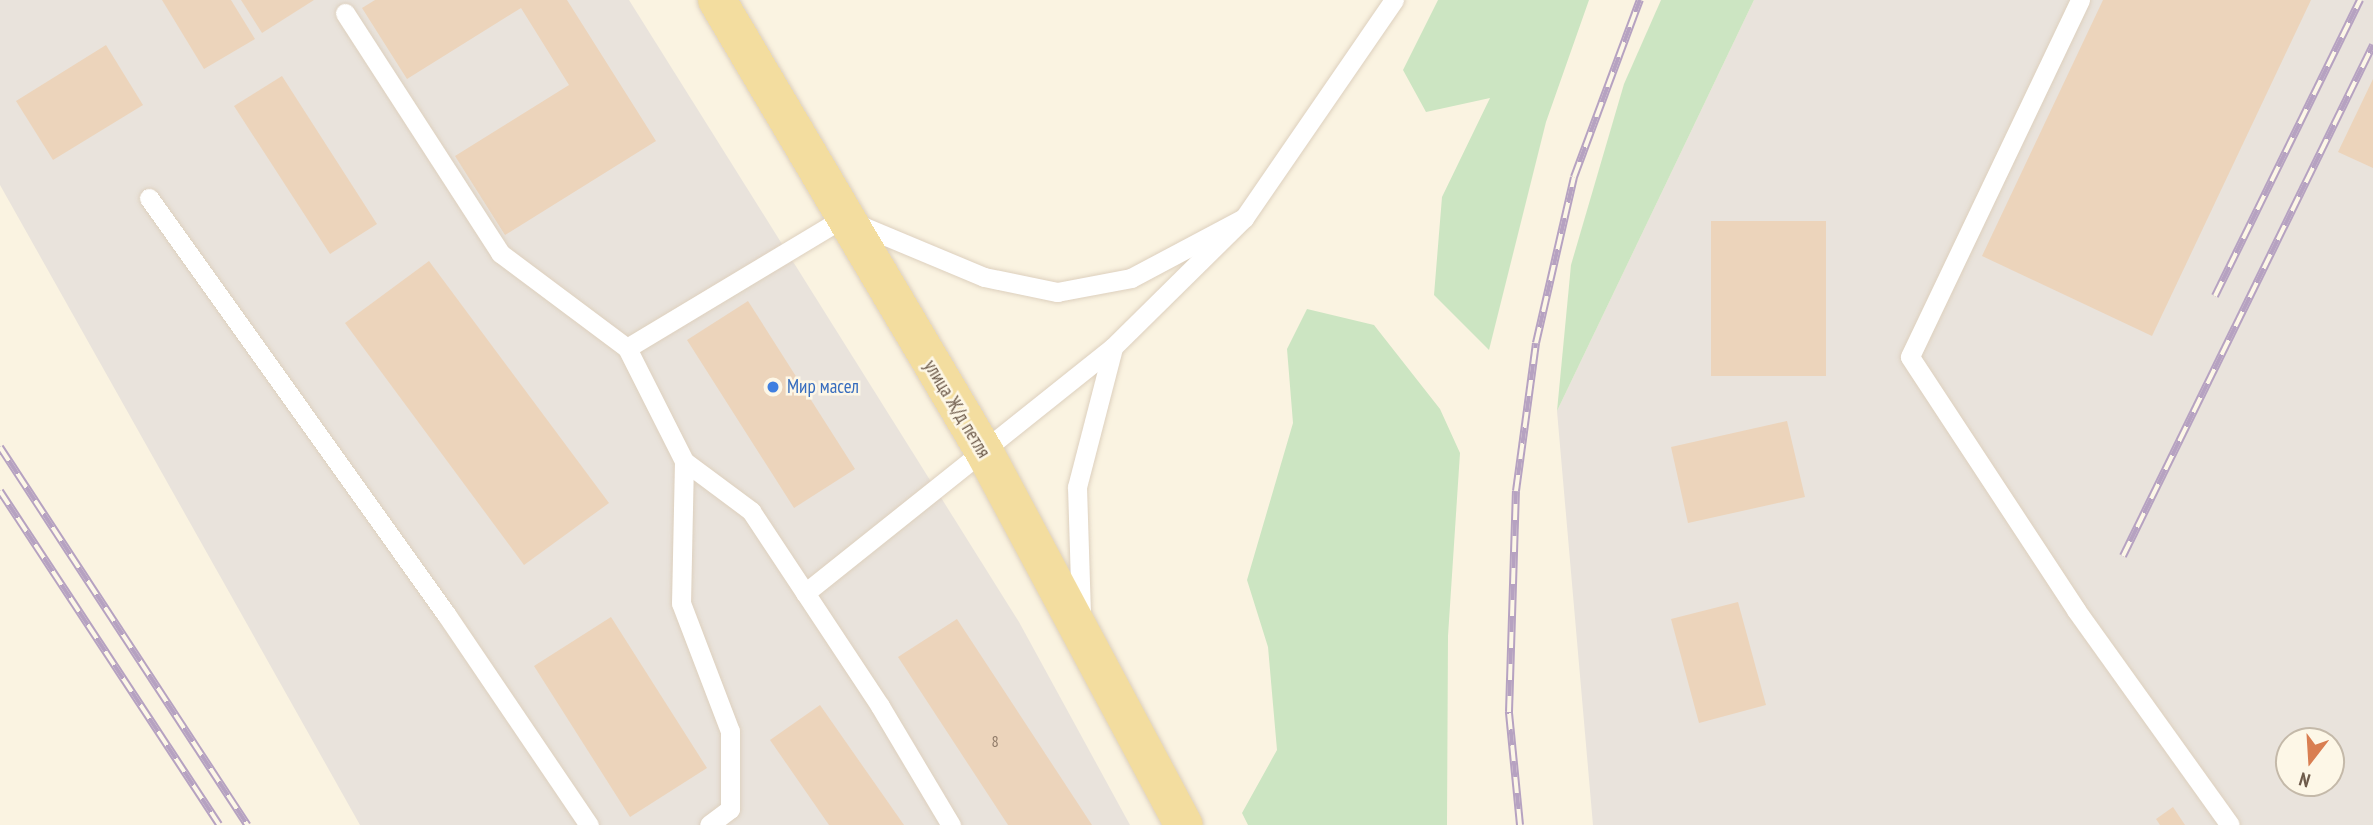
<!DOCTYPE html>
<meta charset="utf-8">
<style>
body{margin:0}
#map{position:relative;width:2373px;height:825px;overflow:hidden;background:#faf3e1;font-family:"PT Sans Narrow",sans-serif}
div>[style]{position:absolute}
.industrial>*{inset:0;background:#e9e3dc}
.green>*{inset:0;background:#cce5c2}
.building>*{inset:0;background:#ecd4bb}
.roads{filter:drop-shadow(0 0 2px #ddd0be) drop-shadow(0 0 2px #ddd0be)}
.lane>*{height:19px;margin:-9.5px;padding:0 9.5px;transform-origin:9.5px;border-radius:9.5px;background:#fff}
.primary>*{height:38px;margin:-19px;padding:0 19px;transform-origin:19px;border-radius:19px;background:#f3dd9f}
.rail>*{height:8px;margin-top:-4px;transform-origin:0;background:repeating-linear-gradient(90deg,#fdf7e7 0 16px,#b6a2c1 0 32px);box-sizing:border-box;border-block:2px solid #b6a2c1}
.dots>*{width:19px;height:19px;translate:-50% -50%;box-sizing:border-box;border:4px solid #fdf7e7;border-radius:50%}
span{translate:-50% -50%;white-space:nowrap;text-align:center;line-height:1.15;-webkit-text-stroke:5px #fdf7e7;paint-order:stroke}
.number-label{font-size:16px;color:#8e7967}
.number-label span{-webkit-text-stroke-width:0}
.shop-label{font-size:19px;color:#366cbe}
.left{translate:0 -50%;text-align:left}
.street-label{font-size:19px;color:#6e5b4b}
.north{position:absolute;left:2275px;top:727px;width:70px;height:70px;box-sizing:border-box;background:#fdf7e7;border:2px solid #c4b9a9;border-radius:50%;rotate:197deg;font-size:19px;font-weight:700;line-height:28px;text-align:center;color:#6e5b4b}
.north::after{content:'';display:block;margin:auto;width:24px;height:32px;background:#d97e51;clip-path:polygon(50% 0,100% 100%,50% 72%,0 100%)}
</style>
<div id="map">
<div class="industrial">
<i style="clip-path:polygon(0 0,629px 0,1019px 622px,1130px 825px,360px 825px,0 185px)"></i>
<i style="clip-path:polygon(evenodd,1754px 0,2373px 0,2373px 825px,1593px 825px,1557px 411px,1754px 0,2289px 741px,2331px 741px,2331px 783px,2289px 783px,2289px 741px)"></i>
</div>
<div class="green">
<i style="clip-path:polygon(1438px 0,1589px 0,1546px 122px,1489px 350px,1434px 295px,1442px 197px,1490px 98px,1426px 112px,1403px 70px)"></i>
<i style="clip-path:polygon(1661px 0,1754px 0,1557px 411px,1571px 265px,1624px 84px)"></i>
<i style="clip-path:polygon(1307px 309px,1374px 325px,1440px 409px,1460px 453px,1448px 636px,1447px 825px,1248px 825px,1242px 813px,1277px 750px,1268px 647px,1247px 580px,1293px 423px,1287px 349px)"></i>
</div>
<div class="building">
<i style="clip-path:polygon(162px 0,231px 0,255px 39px,204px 69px)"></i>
<i style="clip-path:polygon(241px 0,314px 0,262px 33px)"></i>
<i style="clip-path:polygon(375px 0,567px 0,656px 141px,505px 235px,455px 156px,569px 85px,521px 8px,407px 79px,362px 8px)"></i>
<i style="clip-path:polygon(2103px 0,2311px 0,2152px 336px,1982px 256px)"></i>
<i style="clip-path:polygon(106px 45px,143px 105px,53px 160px,16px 101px)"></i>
<i style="clip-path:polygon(282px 76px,377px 224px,330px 254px,234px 106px)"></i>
<i style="clip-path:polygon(2373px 79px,2373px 168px,2338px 152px)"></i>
<i style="clip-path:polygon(1711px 221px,1826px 221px,1826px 376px,1711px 376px)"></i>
<i style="clip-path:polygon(429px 261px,609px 503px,524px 565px,345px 323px)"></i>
<i style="clip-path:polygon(748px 301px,855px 469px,794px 508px,687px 340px)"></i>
<i style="clip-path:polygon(1787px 421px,1805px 497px,1688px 523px,1671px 447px)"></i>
<i style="clip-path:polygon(1738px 602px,1766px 705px,1699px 723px,1671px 619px)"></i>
<i style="clip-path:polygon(611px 617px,707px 768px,630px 817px,534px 666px)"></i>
<i style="clip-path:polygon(957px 619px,1092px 825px,1008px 825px,898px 657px)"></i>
<i style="clip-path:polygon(820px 705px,904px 825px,829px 825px,770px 740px)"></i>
<i style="clip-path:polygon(2173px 807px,2185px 825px,2160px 825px,2156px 819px)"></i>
</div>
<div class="roads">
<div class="lane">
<i style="left:2080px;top:0;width:395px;rotate:115.5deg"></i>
<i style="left:1910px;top:357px;width:303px;rotate:56.7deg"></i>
<i style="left:2076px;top:610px;width:264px;rotate:54.4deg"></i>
<i style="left:345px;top:13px;width:286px;rotate:57.1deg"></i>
<i style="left:500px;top:253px;width:159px;rotate:36.8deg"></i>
<i style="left:627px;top:348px;width:252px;rotate:-31deg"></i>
<i style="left:843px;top:218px;width:153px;rotate:22.7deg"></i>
<i style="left:984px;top:277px;width:75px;rotate:11.6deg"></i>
<i style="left:1057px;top:292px;width:75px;rotate:-10.7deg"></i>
<i style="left:1131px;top:278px;width:128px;rotate:-28deg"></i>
<i style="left:149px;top:198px;width:511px;rotate:54.48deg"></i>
<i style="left:446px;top:614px;width:255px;rotate:55.9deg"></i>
<i style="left:627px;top:348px;width:127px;rotate:63.2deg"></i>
<i style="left:684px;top:461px;width:84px;rotate:36.7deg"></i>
<i style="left:751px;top:511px;width:234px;rotate:56.5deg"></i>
<i style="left:880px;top:706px;width:139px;rotate:59.2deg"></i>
<i style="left:684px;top:461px;width:142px;rotate:91.2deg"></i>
<i style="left:681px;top:603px;width:137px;rotate:69.1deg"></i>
<i style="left:730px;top:731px;width:78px;rotate:90deg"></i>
<i style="left:730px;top:809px;width:26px;rotate:143deg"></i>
<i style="left:805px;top:593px;width:394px;rotate:-38.6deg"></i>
<i style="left:1113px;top:347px;width:184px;rotate:-44.6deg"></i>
<i style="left:1244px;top:218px;width:265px;rotate:-55.5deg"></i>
<i style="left:1081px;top:614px;width:127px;rotate:-91.8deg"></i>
<i style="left:1077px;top:487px;width:144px;rotate:-75.5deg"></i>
</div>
<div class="primary">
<i style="left:717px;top:0;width:526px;rotate:59.39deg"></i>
<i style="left:985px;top:453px;width:422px;rotate:61.9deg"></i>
</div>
</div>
<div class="rail">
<i style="left:2215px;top:296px;width:330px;rotate:-63.9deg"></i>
<i style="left:0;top:447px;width:452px;rotate:56.8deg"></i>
<i style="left:0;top:491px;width:399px;rotate:56.7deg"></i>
<i style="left:2123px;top:556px;width:569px;rotate:-63.93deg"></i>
<i style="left:1520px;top:825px;width:114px;rotate:-95.6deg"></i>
<i style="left:1509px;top:712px;width:221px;rotate:-88.2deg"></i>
<i style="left:1516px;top:491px;width:149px;rotate:-82.3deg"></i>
<i style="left:1536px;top:343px;width:170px;rotate:-77.1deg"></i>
<i style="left:1574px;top:177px;width:189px;rotate:-69.6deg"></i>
</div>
<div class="dots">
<i style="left:773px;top:387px;background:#3f7fe0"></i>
</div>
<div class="number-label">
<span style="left:995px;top:741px">8</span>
</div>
<div class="shop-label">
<span class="left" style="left:787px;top:387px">Мир масел</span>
</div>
<div class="street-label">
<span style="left:957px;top:409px;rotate:59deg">улица Ж/д петля</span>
</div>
<div class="north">N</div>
</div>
